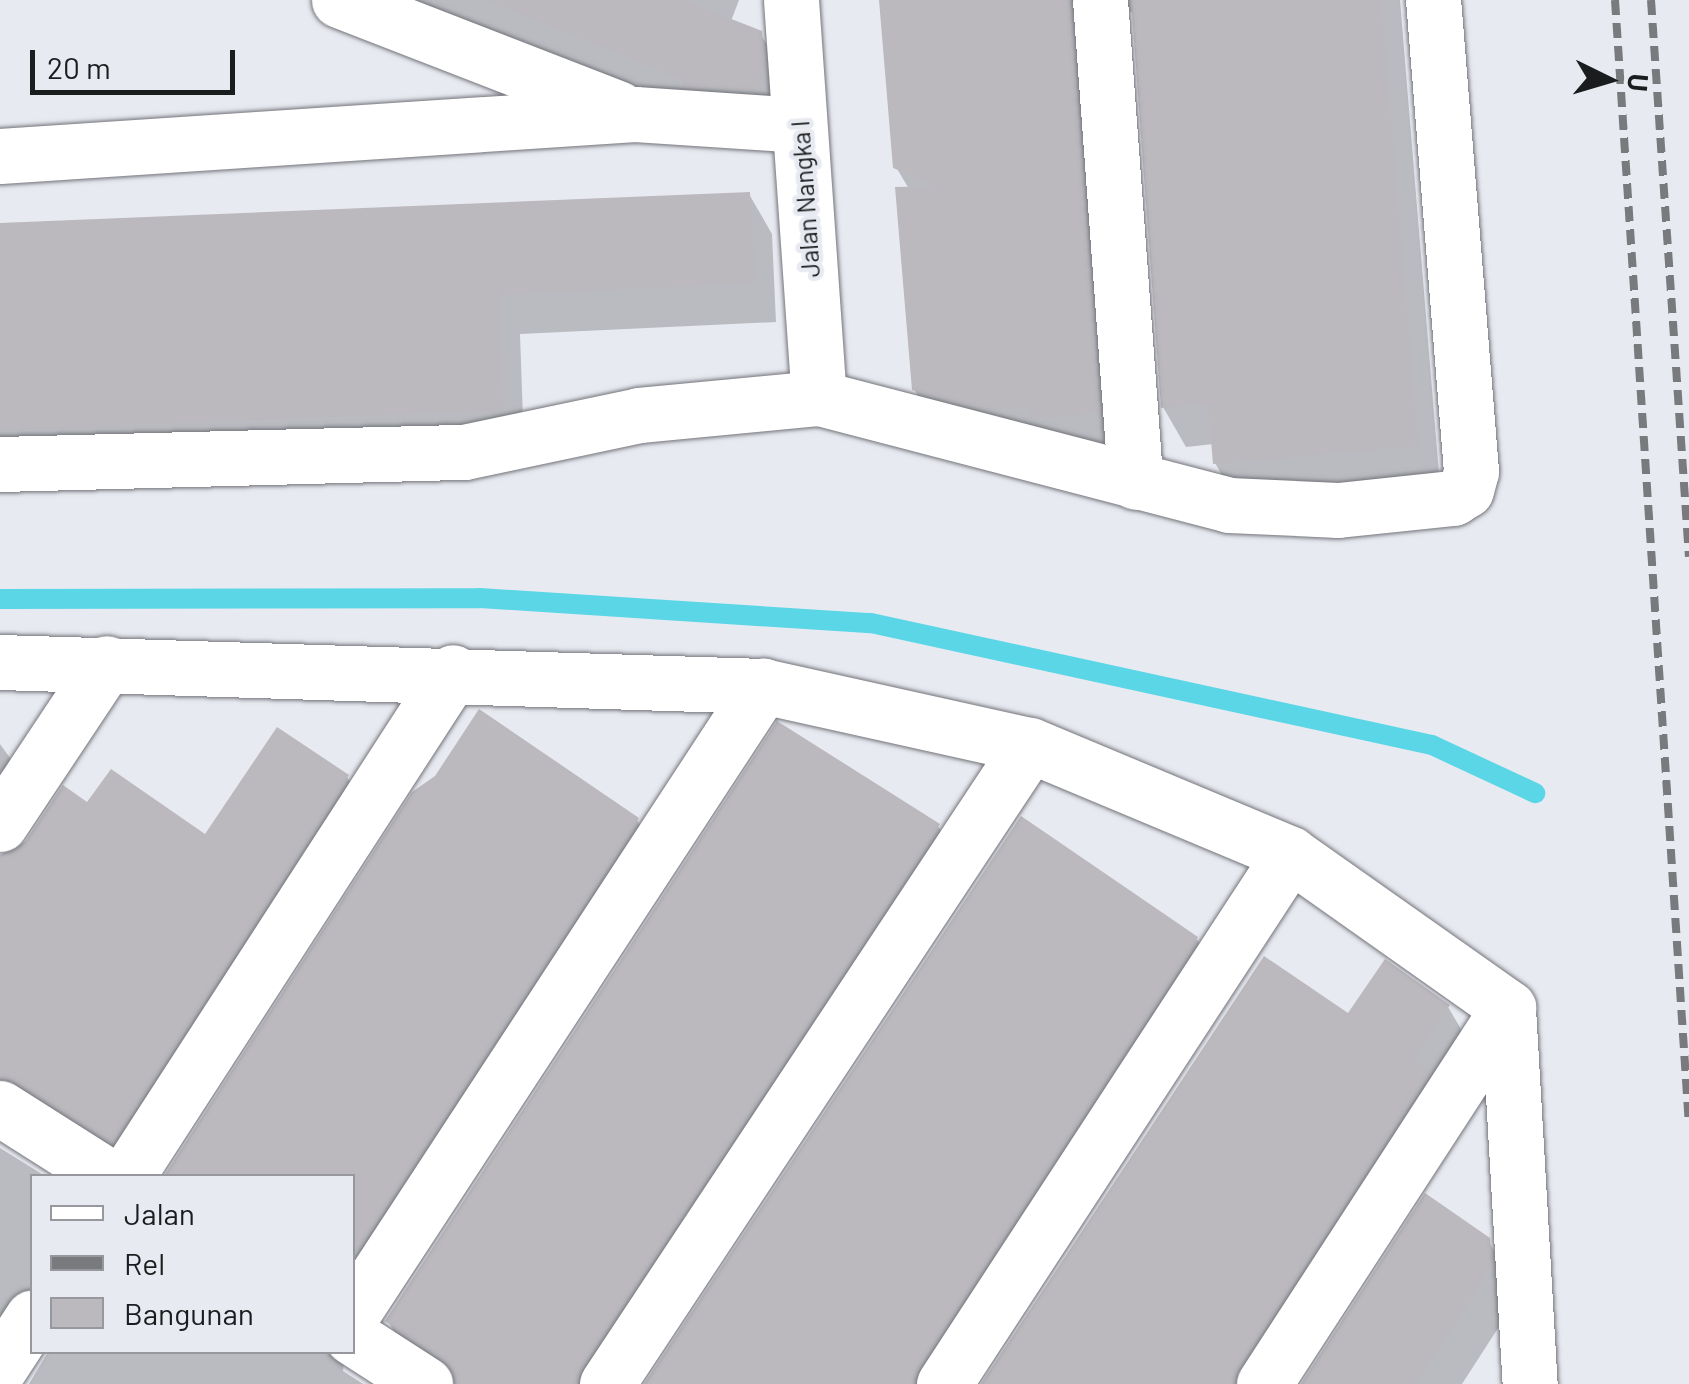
<!DOCTYPE html>
<style>
body{margin:0}
#map{position:relative;width:1689px;height:1384px;overflow:hidden;background:#e8eaf1;font-family:Barlow,sans-serif}
div>[style]{position:absolute}
.shadow>*{inset:0;background:#0003}
.stream>*{height:20px;margin:-10px;padding:0 10px;transform-origin:10px;border-radius:10px;background:#5bd6e6}
.building>*{inset:0;background:#bbb8be}
.roads{filter:drop-shadow(0 0 2px #73747a) drop-shadow(0 0 2px #73747a)}
.minor>*{height:55px;margin:-27.5px;padding:0 27.5px;transform-origin:27.5px;border-radius:27.5px;background:#fff}
.rail>*{height:8px;margin-top:-4px;transform-origin:0;background:repeating-linear-gradient(90deg,#797a7e 0 15px,transparent 0 23px)}
span{translate:-50% -50%;white-space:nowrap;text-align:center;line-height:1.15;-webkit-text-stroke:9px #e8eaf1;paint-order:stroke}
.street-label{font-size:25px;color:#1b1c1e}
.legend{position:absolute;left:30px;top:1174px;width:325px;height:180px;box-sizing:border-box;background:#e8eaf1;border:2px solid #96989d;margin:0;padding:12px 18px;list-style:none;font-size:30px;color:#1b1c1e}
.legend li{display:flex;align-items:center;gap:20px;height:50px}
.legend b{width:50px;border:2px solid #96989d}
.north{position:absolute;left:1559px;top:30px;width:100px;height:100px;-webkit-text-stroke:8px #e8eaf1;paint-order:stroke;rotate:95deg;font-size:28px;font-weight:700;line-height:40px;text-align:center;color:#1b1c1e}
.north::after{content:'';display:block;margin:auto;width:35px;height:45px;background:#1b1c1e;clip-path:polygon(50% 0,100% 100%,50% 72%,0 100%)}
.scale{position:absolute;left:30px;top:50px;width:205px;height:45px;box-sizing:border-box;border:5px solid #1b1c1e;border-top:0;padding-left:12px;font-size:30px;line-height:35px;white-space:nowrap;color:#1b1c1e;-webkit-text-stroke:8px #e8eaf1;paint-order:stroke}
</style>
<div id="map">
<div class="shadow">
<i style="clip-path:polygon(394px 0,739px 0,731px 21px,760px 33px,784px 74px,786px 112px,708px 126px)"></i>
<i style="clip-path:polygon(882px 0,1400px 0,1440px 486px,1238px 503px,1215px 463px,1214px 444px,1186px 447px,1163px 407px,1135px 14px,1123px 8px,1120px 452px,937px 429px,914px 389px,909px 189px,896px 167px)"></i>
<i style="clip-path:polygon(749px 194px,772px 234px,776px 322px,520px 334px,524px 448px,0 470px,0 225px)"></i>
<i style="clip-path:polygon(778px 724px,938px 826px,961px 865px,617px 1384px,444px 1384px,410px 1360px,388px 1321px)"></i>
<i style="clip-path:polygon(0 744px,33px 790px,0 845px)"></i>
<i style="clip-path:polygon(347px 777px,370px 816px,136px 1176px,0 1127px,0 856px,88px 805px,205px 837px)"></i>
<i style="clip-path:polygon(414px 794px,637px 820px,660px 859px,352px 1329px,352px 1176px,167px 1176px)"></i>
<i style="clip-path:polygon(1197px 939px,1219px 978px,954px 1384px,647px 1384px)"></i>
<i style="clip-path:polygon(1448px 1007px,1471px 1046px,1274px 1384px,984px 1384px,1348px 1017px)"></i>
<i style="clip-path:polygon(0 1148px,45px 1176px,32px 1176px,32px 1341px,0 1384px)"></i>
<i style="clip-path:polygon(1488px 1240px,1511px 1280px,1513px 1305px,1462px 1384px,1304px 1384px)"></i>
<i style="clip-path:polygon(48px 1352px,345px 1352px,343px 1371px,363px 1384px,29px 1384px)"></i>
</div>
<div class="stream">
<i style="left:0;top:599px;width:480px;rotate:-0.1deg"></i>
<i style="left:480px;top:598px;width:392px;rotate:3.7deg"></i>
<i style="left:871px;top:623px;width:574px;rotate:12.27deg"></i>
<i style="left:1432px;top:745px;width:114px;rotate:25deg"></i>
</div>
<div class="building">
<i style="clip-path:polygon(486px 0,683px 0,762px 31px,765px 70px,757px 91px,682px 86px,683px 80px)"></i>
<i style="clip-path:polygon(879px 0,1069px 0,1099px 413px,1029px 419px,1028px 407px,990px 410px,912px 390px,895px 187px,940px 186px,893px 168px)"></i>
<i style="clip-path:polygon(1131px 0,1381px 0,1418px 446px,1213px 464px,1208px 404px,1161px 408px)"></i>
<i style="clip-path:polygon(750px 192px,755px 283px,499px 295px,503px 410px,0 430px,0 223px)"></i>
<i style="clip-path:polygon(479px 709px,639px 818px,352px 1256px,352px 1176px,164px 1176px,412px 792px,435px 776px)"></i>
<i style="clip-path:polygon(777px 721px,940px 824px,581px 1367px,576px 1384px,456px 1384px,443px 1358px,385px 1321px)"></i>
<i style="clip-path:polygon(277px 727px,349px 775px,112px 1142px,0 1077px,0 855px,25px 842px,63px 785px,87px 802px,111px 769px,205px 834px)"></i>
<i style="clip-path:polygon(1021px 816px,1198px 937px,918px 1367px,913px 1384px,644px 1384px)"></i>
<i style="clip-path:polygon(1264px 956px,1348px 1013px,1385px 959px,1450px 1005px,1414px 1059px,1430px 1070px,1238px 1367px,1233px 1384px,981px 1384px)"></i>
<i style="clip-path:polygon(1425px 1193px,1490px 1238px,1492px 1265px,1457px 1321px,1415px 1384px,1301px 1384px)"></i>
</div>
<div class="roads">
<div class="minor">
<i style="left:339px;top:0;width:299px;rotate:21.2deg"></i>
<i style="left:791px;top:0;width:399px;rotate:86deg"></i>
<i style="left:1100px;top:0;width:483px;rotate:85.8deg"></i>
<i style="left:0;top:156px;width:636px;rotate:-3.78deg"></i>
<i style="left:635px;top:114px;width:164px;rotate:3.8deg"></i>
<i style="left:0;top:464px;width:464px;rotate:-1.5deg"></i>
<i style="left:464px;top:452px;width:179px;rotate:-11.9deg"></i>
<i style="left:639px;top:415px;width:181px;rotate:-5.4deg"></i>
<i style="left:819px;top:398px;width:424px;rotate:14.6deg"></i>
<i style="left:1229px;top:505px;width:109px;rotate:2.6deg"></i>
<i style="left:1338px;top:510px;width:116px;rotate:-6deg"></i>
<i style="left:1453px;top:498px;width:15px;rotate:-32deg"></i>
<i style="left:1466px;top:490px;width:20px;rotate:-75deg"></i>
<i style="left:1471px;top:471px;width:473px;rotate:-94.6deg"></i>
<i style="left:0;top:662px;width:763px;rotate:1.8deg"></i>
<i style="left:763px;top:686px;width:273px;rotate:12.5deg"></i>
<i style="left:1030px;top:745px;width:282px;rotate:22.7deg"></i>
<i style="left:1290px;top:854px;width:267px;rotate:35.2deg"></i>
<i style="left:1508px;top:1008px;width:377px;rotate:86.7deg"></i>
<i style="left:0;top:824px;width:193px;rotate:-56.4deg"></i>
<i style="left:0;top:1108px;width:127px;rotate:32.4deg"></i>
<i style="left:127px;top:1176px;width:600px;rotate:-57.1deg"></i>
<i style="left:352px;top:1314px;width:751px;rotate:-56.8deg"></i>
<i style="left:352px;top:1337px;width:87px;rotate:32.8deg"></i>
<i style="left:0;top:1367px;width:59px;rotate:-56.9deg"></i>
<i style="left:607px;top:1384px;width:766px;rotate:-56.5deg"></i>
<i style="left:944px;top:1384px;width:633px;rotate:-56.86deg"></i>
<i style="left:1264px;top:1384px;width:448px;rotate:-57deg"></i>
</div>
</div>
<div class="rail">
<i style="left:1615px;top:0;width:1127px;rotate:86.24deg"></i>
<i style="left:1651px;top:0;width:558px;rotate:86.1deg"></i>
</div>
<div class="street-label">
<span style="left:805px;top:199px;rotate:-94deg">Jalan Nangka I</span>
</div>
<ul class="legend">
<li><b style="height:12px;background:#fff"></b>Jalan</li>
<li><b style="height:12px;background:#797a7e"></b>Rel</li>
<li><b style="height:28px;background:#bbb8be"></b>Bangunan</li>
</ul>
<div class="north">U</div>
<div class="scale">20 m</div>
</div>
